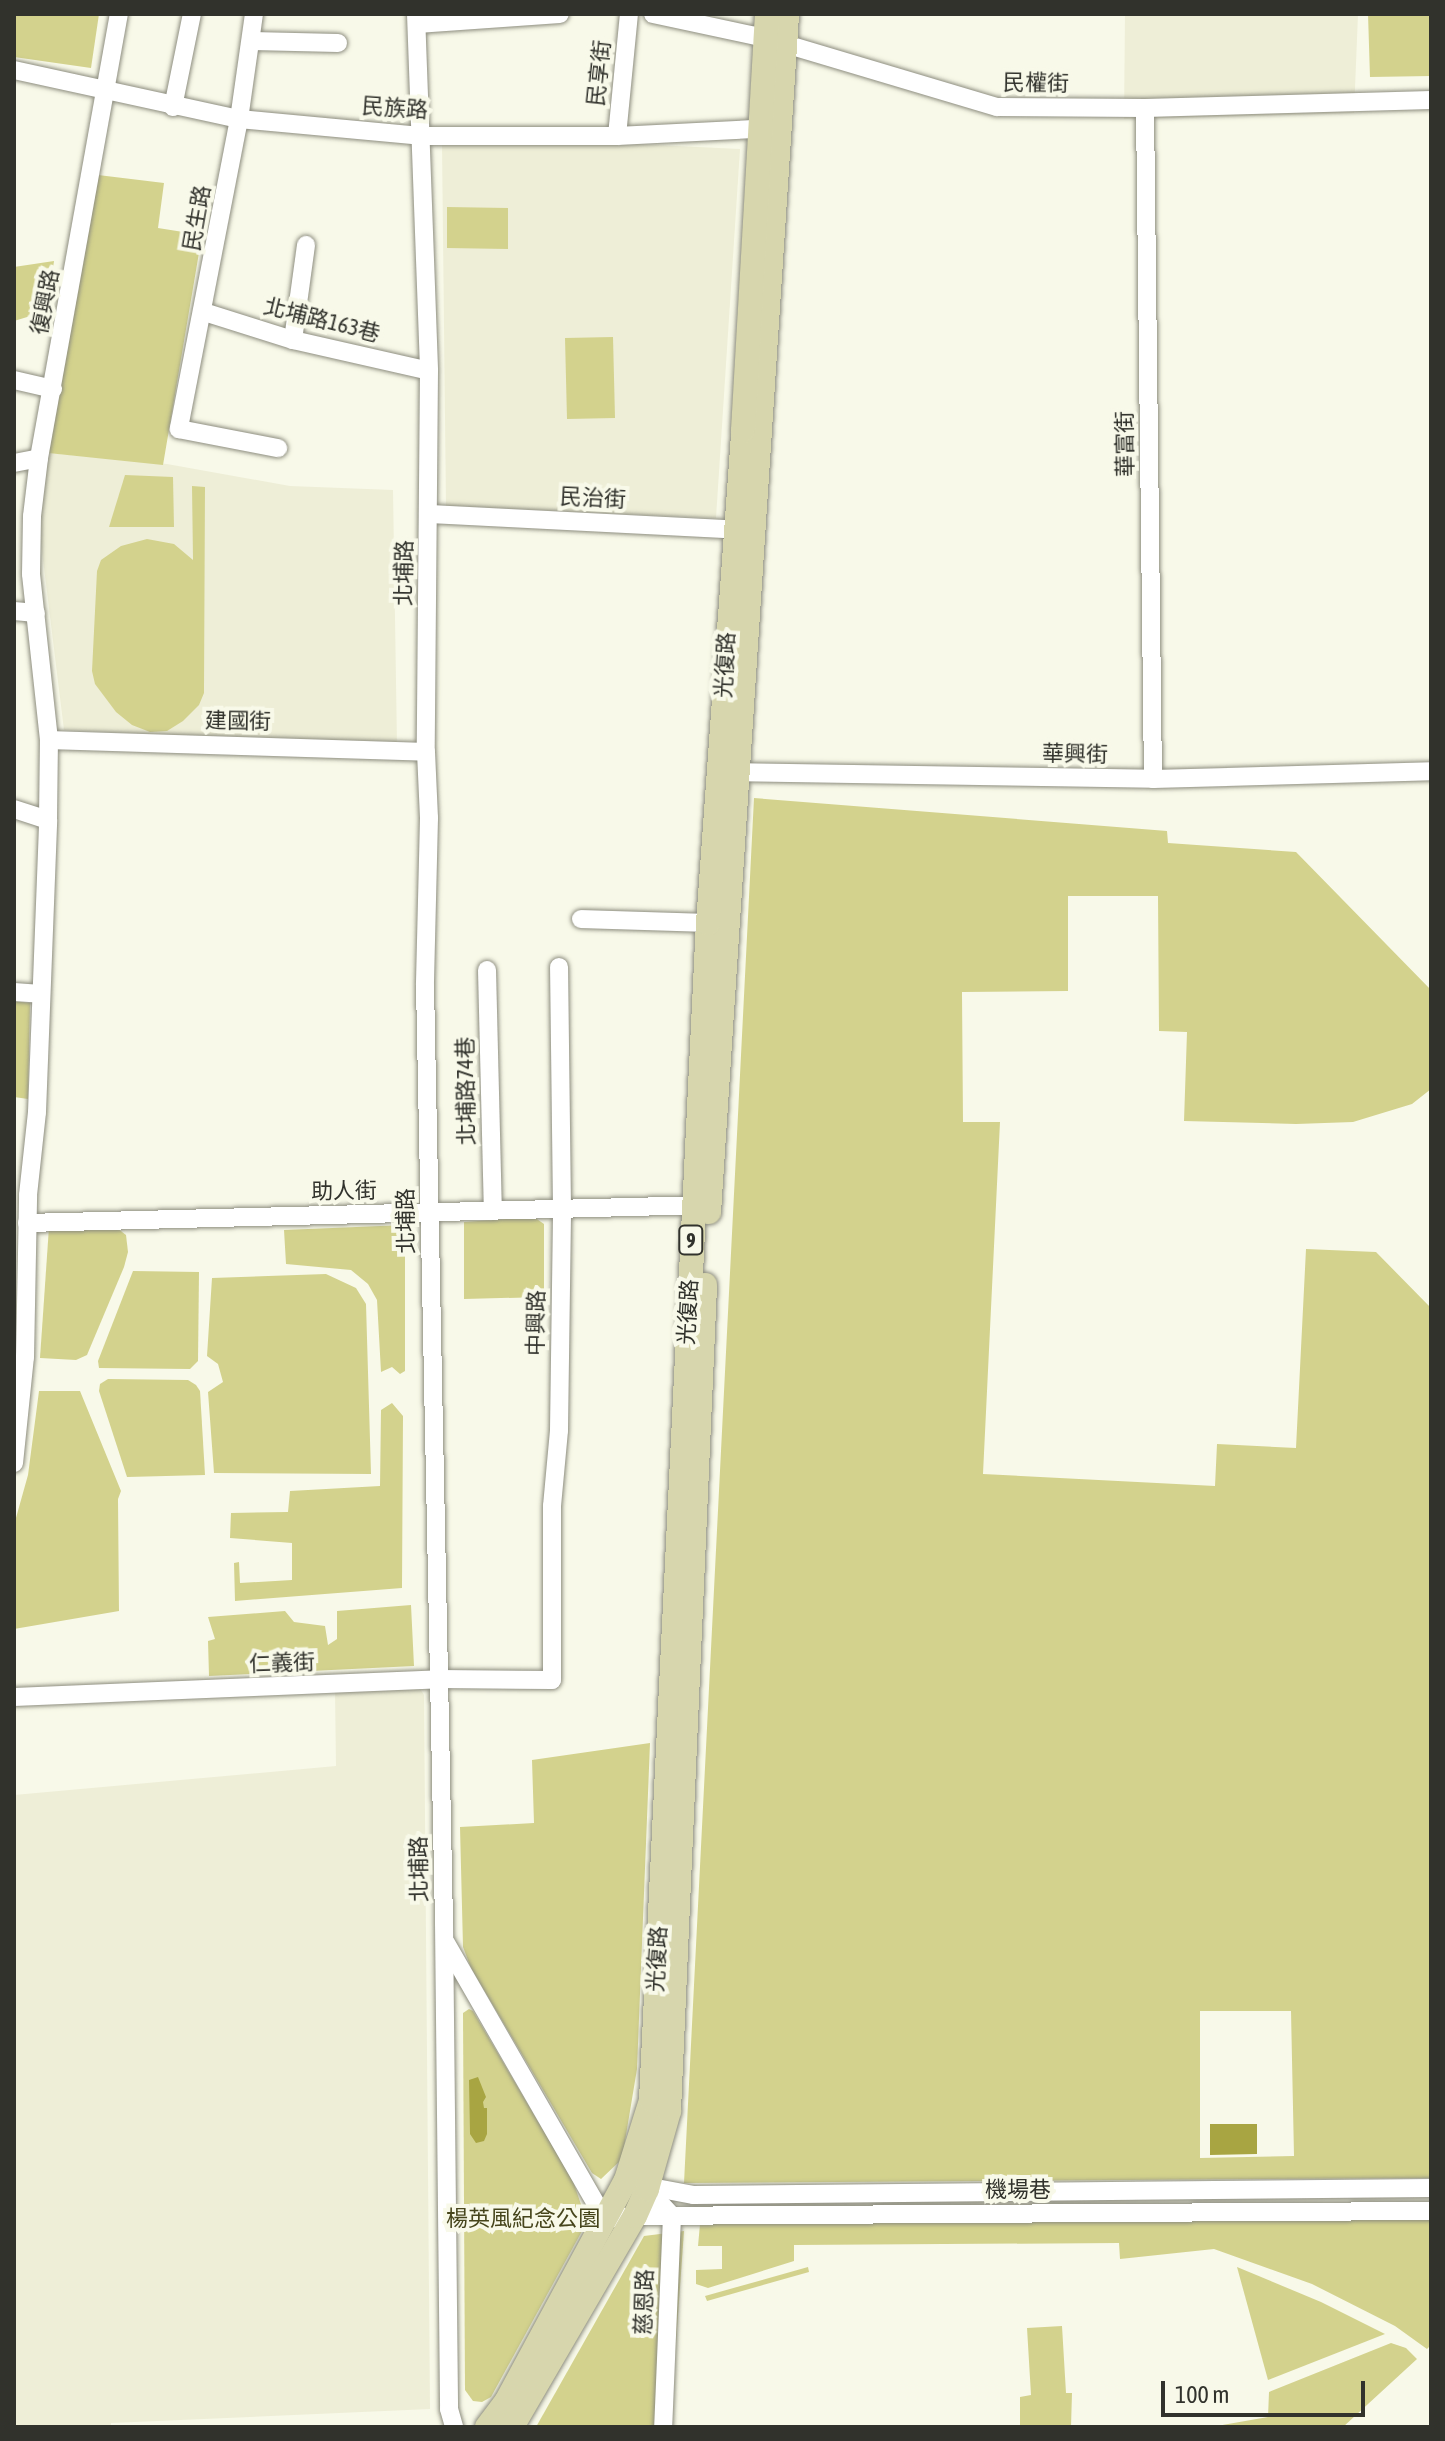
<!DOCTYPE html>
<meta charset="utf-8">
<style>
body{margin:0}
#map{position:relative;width:1445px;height:2441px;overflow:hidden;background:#f8f9e9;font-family:"Asap Condensed","Noto Sans TC",sans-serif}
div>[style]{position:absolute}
.built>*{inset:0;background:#eeeed7}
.green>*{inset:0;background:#d3d28d}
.water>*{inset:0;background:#a8a542}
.roads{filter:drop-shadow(0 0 2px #8d8d7f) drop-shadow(0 0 2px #8d8d7f)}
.minor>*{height:18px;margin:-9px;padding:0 9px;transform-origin:9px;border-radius:9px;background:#fff}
.major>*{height:24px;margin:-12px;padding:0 12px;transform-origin:12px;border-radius:12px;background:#d7d6ad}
span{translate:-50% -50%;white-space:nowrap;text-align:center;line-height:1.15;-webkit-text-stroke:8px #f8f9e9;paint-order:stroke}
.shield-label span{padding:2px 6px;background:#f8f9e9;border:2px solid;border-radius:6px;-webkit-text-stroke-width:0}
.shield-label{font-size:20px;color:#31322c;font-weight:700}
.street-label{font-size:22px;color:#31322c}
.park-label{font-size:22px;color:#46451c}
.frame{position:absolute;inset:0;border:16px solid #31322c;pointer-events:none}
.scale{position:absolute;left:1161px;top:2381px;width:204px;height:36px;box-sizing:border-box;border:4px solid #31322c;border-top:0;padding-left:10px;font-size:24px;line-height:28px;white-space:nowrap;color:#31322c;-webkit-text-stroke:6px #f8f9e9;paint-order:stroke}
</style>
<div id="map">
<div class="built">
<i style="clip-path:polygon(1125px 14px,1358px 14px,1354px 113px,1124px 119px)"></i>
<i style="clip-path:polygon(592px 142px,740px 149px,716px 518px,446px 506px,442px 145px)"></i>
<i style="clip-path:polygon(48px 453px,167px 464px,290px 486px,393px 490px,397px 745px,64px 730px,39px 527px)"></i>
<i style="clip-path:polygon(419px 1687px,424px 1695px,430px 2409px,111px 2423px,111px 2427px,14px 2427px,14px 1795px,336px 1766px,335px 1692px)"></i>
</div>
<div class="green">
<i style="clip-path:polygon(16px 14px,99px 14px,91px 68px,14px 57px)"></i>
<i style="clip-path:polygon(1368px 14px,1431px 14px,1431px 76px,1370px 77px)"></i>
<i style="clip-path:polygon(98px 175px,164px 183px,158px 228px,202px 235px,163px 465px,48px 453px)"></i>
<i style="clip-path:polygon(447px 207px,508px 208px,508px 249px,447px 248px)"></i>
<i style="clip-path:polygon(54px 261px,47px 311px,14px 321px,14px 267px)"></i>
<i style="clip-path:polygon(613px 337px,615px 418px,567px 419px,565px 338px)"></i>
<i style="clip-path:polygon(125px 475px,173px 477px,174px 527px,109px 527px)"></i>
<i style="clip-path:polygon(192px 486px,205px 487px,204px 693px,199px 705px,183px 721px,167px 731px,150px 732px,132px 725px,116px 712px,95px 684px,92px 671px,97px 571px,101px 560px,121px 546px,147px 539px,174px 544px,193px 560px)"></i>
<i style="clip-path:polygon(evenodd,754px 798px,1167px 831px,1168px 843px,1296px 852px,1431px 990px,1431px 1089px,1412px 1104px,1353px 1122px,1296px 1124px,1184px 1121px,1187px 1032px,1159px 1031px,1158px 896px,1068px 896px,1068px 991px,962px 992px,963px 1122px,1000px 1122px,983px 1474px,1215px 1486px,1217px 1444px,1296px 1448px,1306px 1249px,1376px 1252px,1431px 1308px,1431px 2178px,684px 2183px,754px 798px,1200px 2011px,1291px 2011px,1294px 2156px,1200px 2158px,1200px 2011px)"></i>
<i style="clip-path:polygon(14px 1001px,30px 1003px,28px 1099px,14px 1097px)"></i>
<i style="clip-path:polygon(534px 1217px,544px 1224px,544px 1297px,464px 1299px,464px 1222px)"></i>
<i style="clip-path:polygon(405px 1225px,405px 1371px,400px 1374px,392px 1367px,381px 1372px,377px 1300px,368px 1284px,351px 1270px,286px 1264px,284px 1230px)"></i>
<i style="clip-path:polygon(49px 1227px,117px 1228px,126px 1235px,128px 1252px,124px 1267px,87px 1355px,76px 1360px,40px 1358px)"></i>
<i style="clip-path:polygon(133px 1271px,199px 1272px,198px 1361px,190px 1369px,99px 1368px,98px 1361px)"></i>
<i style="clip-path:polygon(326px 1274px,356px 1288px,366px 1304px,371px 1474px,214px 1473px,208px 1392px,223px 1382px,218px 1364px,207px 1356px,212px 1278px)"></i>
<i style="clip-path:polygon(108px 1379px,188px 1380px,196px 1385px,200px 1391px,205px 1475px,127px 1477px,99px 1391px,100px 1384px)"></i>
<i style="clip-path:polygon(39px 1391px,80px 1391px,121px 1491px,118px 1499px,119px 1611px,14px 1629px,14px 1525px,28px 1475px)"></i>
<i style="clip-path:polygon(392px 1403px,403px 1416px,402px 1588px,235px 1601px,234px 1563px,239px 1562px,240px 1583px,292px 1580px,292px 1543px,230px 1538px,231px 1513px,288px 1512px,290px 1491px,380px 1486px,381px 1410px)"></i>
<i style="clip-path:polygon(411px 1605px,414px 1666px,209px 1676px,208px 1641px,215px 1639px,208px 1617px,285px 1611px,294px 1622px,325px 1626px,328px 1645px,337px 1639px,337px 1611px)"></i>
<i style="clip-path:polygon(650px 1743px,637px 2069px,622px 2159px,601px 2179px,592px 2173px,471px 1968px,463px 1947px,460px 1827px,534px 1823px,532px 1760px)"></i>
<i style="clip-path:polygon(469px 2009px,473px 2011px,573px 2181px,587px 2222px,491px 2397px,482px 2402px,473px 2401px,465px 2390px,463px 2013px)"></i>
<i style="clip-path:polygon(1431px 2219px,1431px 2345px,1427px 2349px,1395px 2326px,1312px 2284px,1214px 2249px,1120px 2259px,1119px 2243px,794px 2245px,794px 2261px,708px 2288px,696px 2284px,696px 2270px,722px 2269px,722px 2246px,698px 2246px,700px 2224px)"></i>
<i style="clip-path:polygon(684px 2231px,670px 2427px,536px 2427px,644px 2236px)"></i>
<i style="clip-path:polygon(808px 2267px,809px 2272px,707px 2301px,705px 2296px)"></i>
<i style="clip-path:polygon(1237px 2267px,1321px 2302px,1385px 2334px,1268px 2380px)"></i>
<i style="clip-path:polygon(1062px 2326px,1066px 2393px,1072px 2393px,1071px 2427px,1020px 2427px,1020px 2397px,1031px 2395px,1027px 2328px)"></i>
<i style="clip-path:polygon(1391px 2343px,1406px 2348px,1417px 2359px,1343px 2427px,1211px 2427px,1268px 2417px,1269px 2392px)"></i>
</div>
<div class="water">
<i style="clip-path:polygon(478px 2077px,486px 2097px,483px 2102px,484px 2108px,487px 2108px,487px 2134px,484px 2141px,476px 2143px,470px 2134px,469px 2080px)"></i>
<i style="clip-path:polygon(1210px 2124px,1257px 2124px,1257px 2154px,1210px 2155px)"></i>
</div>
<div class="roads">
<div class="minor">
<i style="left:254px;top:14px;width:106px;rotate:98.1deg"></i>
<i style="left:239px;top:119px;width:316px;rotate:101deg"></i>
<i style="left:179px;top:429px;width:101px;rotate:10.9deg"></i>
<i style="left:416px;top:14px;width:357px;rotate:87.9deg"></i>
<i style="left:429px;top:371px;width:381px;rotate:90.5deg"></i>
<i style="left:426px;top:752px;width:66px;rotate:87.4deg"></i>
<i style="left:429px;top:818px;width:167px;rotate:91.4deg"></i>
<i style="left:425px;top:985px;width:938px;rotate:88.84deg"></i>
<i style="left:444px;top:1923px;width:486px;rotate:89.4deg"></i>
<i style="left:449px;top:2409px;width:19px;rotate:74deg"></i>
<i style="left:653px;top:14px;width:115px;rotate:12.1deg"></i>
<i style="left:765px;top:38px;width:242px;rotate:16.6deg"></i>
<i style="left:997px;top:107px;width:148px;rotate:0.4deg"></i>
<i style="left:1145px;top:108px;width:286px;rotate:-1.6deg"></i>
<i style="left:417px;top:24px;width:143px;rotate:-4deg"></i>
<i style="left:252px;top:41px;width:86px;rotate:1.3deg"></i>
<i style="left:14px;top:70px;width:230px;rotate:12.3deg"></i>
<i style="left:239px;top:119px;width:185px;rotate:5.3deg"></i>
<i style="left:423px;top:136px;width:194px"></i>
<i style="left:617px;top:136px;width:156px;rotate:-2.9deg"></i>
<i style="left:173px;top:107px;width:95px;rotate:-78.5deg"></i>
<i style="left:1145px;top:108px;width:671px;rotate:89.32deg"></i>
<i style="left:617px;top:136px;width:123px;rotate:-84.4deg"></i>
<i style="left:204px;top:312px;width:93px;rotate:17.5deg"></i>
<i style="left:293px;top:340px;width:139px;rotate:12.8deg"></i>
<i style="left:293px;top:340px;width:96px;rotate:-82.2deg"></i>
<i style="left:14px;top:380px;width:40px;rotate:13deg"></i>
<i style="left:14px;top:463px;width:25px;rotate:-11deg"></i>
<i style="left:429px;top:514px;width:316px;rotate:2.9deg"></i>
<i style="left:14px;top:611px;width:22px;rotate:5deg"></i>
<i style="left:49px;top:740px;width:377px;rotate:1.8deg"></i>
<i style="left:726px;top:772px;width:427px;rotate:0.9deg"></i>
<i style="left:1153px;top:779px;width:278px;rotate:-1.6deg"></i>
<i style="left:14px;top:809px;width:36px;rotate:18deg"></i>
<i style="left:581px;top:919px;width:127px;rotate:1.8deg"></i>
<i style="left:487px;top:970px;width:241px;rotate:88.6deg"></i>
<i style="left:14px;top:992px;width:27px;rotate:4deg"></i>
<i style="left:27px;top:1223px;width:677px;rotate:-1.52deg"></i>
<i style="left:14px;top:1463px;width:107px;rotate:-84.1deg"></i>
<i style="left:25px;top:1357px;width:162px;rotate:-88.9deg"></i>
<i style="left:28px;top:1195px;width:83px;rotate:-83.8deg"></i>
<i style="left:37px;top:1112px;width:292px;rotate:-87.8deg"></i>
<i style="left:48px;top:820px;width:80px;rotate:-89.3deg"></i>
<i style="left:49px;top:740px;width:167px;rotate:-96.2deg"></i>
<i style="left:31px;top:574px;width:58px;rotate:-89deg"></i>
<i style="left:32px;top:516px;width:58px;rotate:-83.1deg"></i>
<i style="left:39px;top:458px;width:451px;rotate:-79.8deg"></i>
<i style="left:14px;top:1697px;width:426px;rotate:-2.4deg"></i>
<i style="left:440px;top:1679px;width:112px;rotate:0.5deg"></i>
<i style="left:552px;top:1680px;width:174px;rotate:-90deg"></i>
<i style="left:552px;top:1506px;width:76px;rotate:-84.7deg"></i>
<i style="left:559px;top:1430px;width:221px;rotate:-89.2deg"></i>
<i style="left:562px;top:1209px;width:242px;rotate:-90.7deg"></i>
<i style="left:446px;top:1943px;width:319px;rotate:60.1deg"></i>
<i style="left:605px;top:2219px;width:30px;rotate:-6deg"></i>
<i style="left:635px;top:2216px;width:796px;rotate:-0.36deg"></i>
<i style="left:635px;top:2184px;width:60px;rotate:10.6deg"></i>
<i style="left:694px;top:2195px;width:737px;rotate:-0.54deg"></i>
<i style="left:647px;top:2189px;width:37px;rotate:47deg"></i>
<i style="left:672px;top:2216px;width:211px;rotate:92.4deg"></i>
</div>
<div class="major">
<i style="left:709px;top:1212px;width:1201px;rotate:-86.27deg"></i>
<i style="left:487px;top:2427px;width:31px;rotate:-53deg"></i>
<i style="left:506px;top:2402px;width:252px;rotate:-61.6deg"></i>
<i style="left:626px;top:2180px;width:84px;rotate:-72.6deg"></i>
<i style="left:651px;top:2100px;width:1178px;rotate:-87.23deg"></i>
<i style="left:708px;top:923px;width:494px;rotate:-85.9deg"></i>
<i style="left:743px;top:430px;width:417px;rotate:-86.7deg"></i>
<i style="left:512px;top:2427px;width:244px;rotate:-59.8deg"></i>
<i style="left:635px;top:2216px;width:30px;rotate:-66deg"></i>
<i style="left:647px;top:2189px;width:81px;rotate:-74.2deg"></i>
<i style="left:669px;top:2111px;width:827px;rotate:-87.5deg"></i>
</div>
</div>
<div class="shield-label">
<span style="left:691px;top:1240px">9</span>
</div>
<div class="street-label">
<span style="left:599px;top:73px;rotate:-84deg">民享街</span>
<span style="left:1036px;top:83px;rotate:1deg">民權街</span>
<span style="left:395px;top:108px;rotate:4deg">民族路</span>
<span style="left:197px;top:218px;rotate:-80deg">民生路</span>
<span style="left:45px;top:302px;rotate:-79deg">復興路</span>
<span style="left:322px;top:320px;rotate:14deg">北埔路163巷</span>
<span style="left:1125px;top:444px;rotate:-91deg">華富街</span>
<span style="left:593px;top:498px;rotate:3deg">民治街</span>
<span style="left:404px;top:573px;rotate:-89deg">北埔路</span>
<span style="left:725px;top:665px;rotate:-87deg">光復路</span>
<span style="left:238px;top:721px;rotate:1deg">建國街</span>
<span style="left:1075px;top:754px;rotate:1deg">華興街</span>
<span style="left:466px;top:1091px;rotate:-91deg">北埔路74巷</span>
<span style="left:344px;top:1191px;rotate:-1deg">助人街</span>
<span style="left:406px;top:1221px;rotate:-91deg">北埔路</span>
<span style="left:688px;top:1312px;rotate:-87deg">光復路</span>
<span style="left:536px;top:1323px;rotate:-89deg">中興路</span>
<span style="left:282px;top:1663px;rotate:-2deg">仁義街</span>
<span style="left:419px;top:1869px;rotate:-91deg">北埔路</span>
<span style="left:657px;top:1959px;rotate:-87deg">光復路</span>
<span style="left:1018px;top:2190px">機場巷</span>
<span style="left:644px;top:2302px;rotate:-88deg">慈恩路</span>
</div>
<div class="park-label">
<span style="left:523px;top:2219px">楊英風紀念公園</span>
</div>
<div class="frame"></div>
<div class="scale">100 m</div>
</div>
